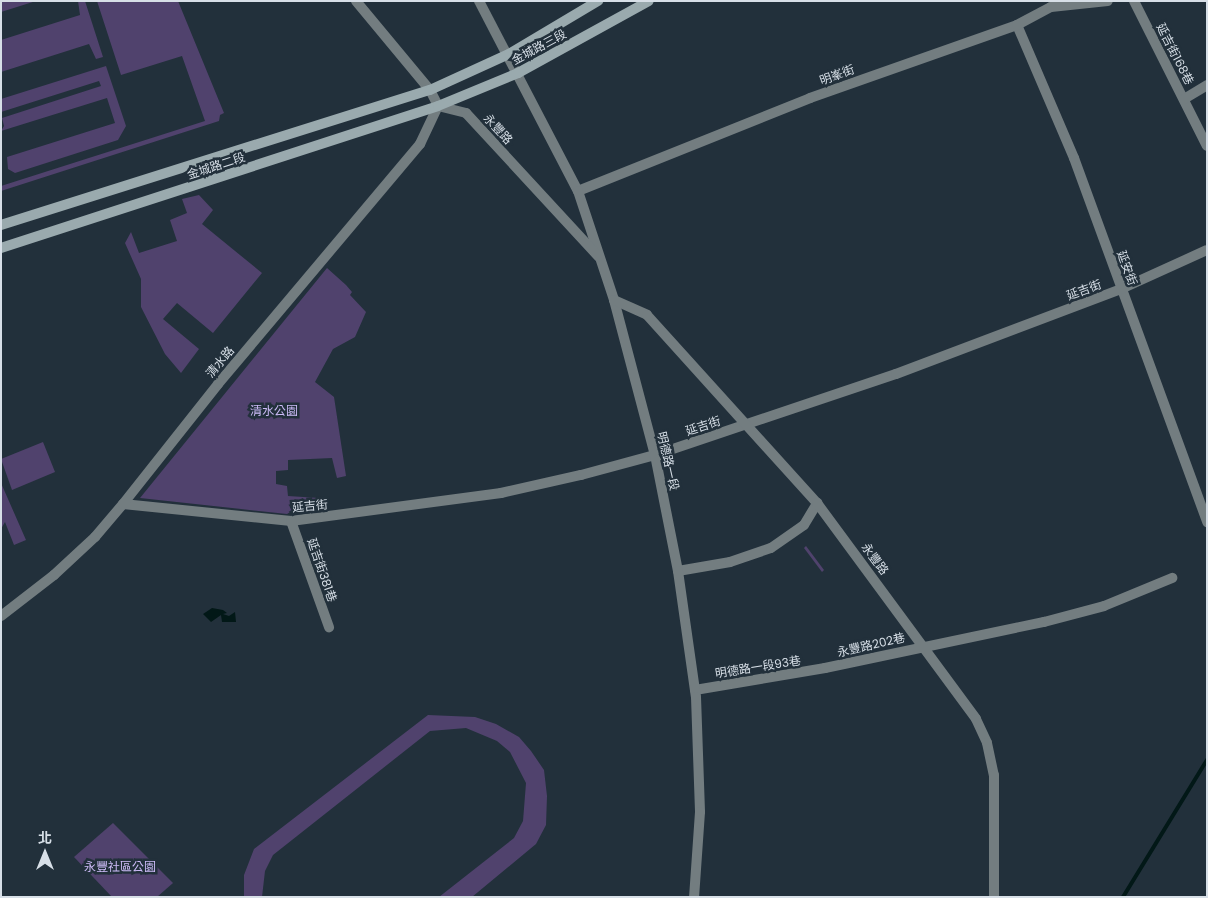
<!DOCTYPE html>
<meta charset="utf-8">
<style>
body{margin:0}
#map{position:relative;width:1208px;height:898px;overflow:hidden;background:#22303b;font-family:Poppins,"Noto Sans TC",sans-serif}
div>[style]{position:absolute}
.green>*{inset:0;background:#50426d}
.water>*{inset:0;background:#021817}
.stream>*{height:4px;margin:-2px;padding:0 2px;transform-origin:2px;border-radius:2px;background:#021817}
.minor>*{height:10px;margin:-5px;padding:0 5px;transform-origin:5px;border-radius:5px;background:#737d80}
.tertiary>*{height:10px;margin:-5px;padding:0 5px;transform-origin:5px;border-radius:5px;background:#737d80}
.secondary>*{height:10px;margin:-5px;padding:0 5px;transform-origin:5px;border-radius:5px;background:#9aaaae}
span{translate:-50% -50%;white-space:nowrap;text-align:center;line-height:1.15;-webkit-text-stroke:5px #22303b;paint-order:stroke}
.street-label{font-size:12px;color:#d7dfe7}
.park-label{font-size:12px;color:#ccbbf7}
.frame{position:absolute;inset:0;border:2px solid #d7dfe7;pointer-events:none}
.north{position:absolute;left:20px;top:828px;width:50px;height:50px;-webkit-text-stroke:4px #22303b;paint-order:stroke;rotate:0deg;font-size:14px;font-weight:700;line-height:20px;text-align:center;color:#d7dfe7}
.north::after{content:'';display:block;margin:auto;width:18px;height:22px;background:#d7dfe7;clip-path:polygon(50% 0,100% 100%,50% 72%,0 100%)}
</style>
<div id="map">
<div class="green">
<i style="clip-path:polygon(1px 1px,36px 1px,1px 12px)"></i>
<i style="clip-path:polygon(78px 1px,85px 1px,103px 57px,96px 59px,89px 44px,1px 72px,1px 40px,80px 15px)"></i>
<i style="clip-path:polygon(97px 1px,178px 1px,224px 113px,220px 115px,219px 121px,1px 191px,1px 186px,205px 121px,182px 56px,121px 75px)"></i>
<i style="clip-path:polygon(106px 66px,126px 126px,118px 140px,15px 173px,8px 169px,7px 157px,115px 123px,107px 98px,1px 131px,4px 126px,2px 118px,101px 86px,99px 81px,1px 112px,1px 99px)"></i>
<i style="clip-path:polygon(199px 195px,213px 210px,202px 224px,262px 273px,213px 333px,177px 303px,163px 319px,199px 349px,181px 373px,165px 354px,141px 307px,141px 279px,125px 243px,131px 232px,139px 253px,177px 241px,170px 220px,187px 213px,182px 199px)"></i>
<i style="clip-path:polygon(327px 268px,346px 285px,352px 292px,350px 295px,366px 312px,355px 337px,333px 349px,315px 382px,334px 397px,346px 476px,337px 478px,332px 458px,288px 460px,288px 470px,276px 471px,276px 484px,287px 486px,288px 496px,319px 498px,324px 506px,300px 506px,287px 514px,140px 498px)"></i>
<i style="clip-path:polygon(43px 442px,55px 472px,12px 490px,1px 459px)"></i>
<i style="clip-path:polygon(1px 483px,26px 540px,14px 545px,5px 522px,1px 529px)"></i>
<i style="clip-path:polygon(806px 546px,824px 570px,822px 572px,804px 548px)"></i>
<i style="clip-path:polygon(428px 715px,475px 717px,496px 724px,519px 737px,531px 751px,544px 770px,547px 796px,546px 825px,536px 844px,472px 897px,439px 897px,514px 838px,523px 821px,526px 783px,510px 752px,497px 741px,466px 728px,430px 731px,273px 855px,265px 871px,262px 897px,244px 897px,244px 875px,254px 849px)"></i>
<i style="clip-path:polygon(113px 823px,173px 883px,157px 897px,112px 897px,74px 857px)"></i>
</div>
<div class="water">
<i style="clip-path:polygon(212px 608px,223px 610px,227px 613px,223px 614px,229px 616px,235px 612px,236px 622px,222px 622px,221px 615px,211px 622px,203px 614px)"></i>
</div>
<div class="stream">
<i style="left:1123px;top:897px;width:161px;rotate:-58.5deg"></i>
</div>
<div class="minor">
<i style="left:1134px;top:1px;width:162px;rotate:63.3deg"></i>
<i style="left:1017px;top:25px;width:145px;rotate:66.8deg"></i>
<i style="left:1074px;top:158px;width:388px;rotate:69.9deg"></i>
<i style="left:1184px;top:99px;width:27px;rotate:-31deg"></i>
<i style="left:578px;top:191px;width:250px;rotate:-21.8deg"></i>
<i style="left:810px;top:98px;width:219px;rotate:-19.4deg"></i>
<i style="left:1017px;top:25px;width:38px;rotate:-28deg"></i>
<i style="left:1051px;top:7px;width:57px;rotate:-6deg"></i>
<i style="left:123px;top:504px;width:169px;rotate:5.8deg"></i>
<i style="left:291px;top:521px;width:212px;rotate:-7.6deg"></i>
<i style="left:501px;top:493px;width:82px;rotate:-12.7deg"></i>
<i style="left:581px;top:475px;width:77px;rotate:-15.1deg"></i>
<i style="left:655px;top:455px;width:254px;rotate:-18.6deg"></i>
<i style="left:896px;top:374px;width:241px;rotate:-20.7deg"></i>
<i style="left:1121px;top:289px;width:94px;rotate:-24.4deg"></i>
<i style="left:291px;top:521px;width:113px;rotate:70.3deg"></i>
<i style="left:678px;top:571px;width:53px;rotate:-9.8deg"></i>
<i style="left:730px;top:562px;width:43px;rotate:-18.9deg"></i>
<i style="left:771px;top:548px;width:40px;rotate:-34.9deg"></i>
<i style="left:804px;top:525px;width:26px;rotate:-59deg"></i>
<i style="left:695px;top:690px;width:132px;rotate:-9.6deg"></i>
<i style="left:825px;top:668px;width:224px;rotate:-11.9deg"></i>
<i style="left:1044px;top:622px;width:62px;rotate:-14.9deg"></i>
<i style="left:1104px;top:606px;width:74px;rotate:-22.4deg"></i>
</div>
<div class="tertiary">
<i style="left:356px;top:1px;width:116px;rotate:50.3deg"></i>
<i style="left:430px;top:90px;width:18px;rotate:63deg"></i>
<i style="left:479px;top:1px;width:214px;rotate:62.5deg"></i>
<i style="left:578px;top:191px;width:115px;rotate:71.7deg"></i>
<i style="left:614px;top:300px;width:160px;rotate:75.2deg"></i>
<i style="left:655px;top:455px;width:118px;rotate:78.8deg"></i>
<i style="left:678px;top:571px;width:127px;rotate:81.9deg"></i>
<i style="left:696px;top:697px;width:115px;rotate:88deg"></i>
<i style="left:700px;top:812px;width:85px;rotate:94deg"></i>
<i style="left:438px;top:106px;width:29px;rotate:14deg"></i>
<i style="left:466px;top:113px;width:195px;rotate:47.3deg"></i>
<i style="left:614px;top:300px;width:36px;rotate:24deg"></i>
<i style="left:647px;top:315px;width:253px;rotate:47.9deg"></i>
<i style="left:817px;top:503px;width:268px;rotate:53.6deg"></i>
<i style="left:976px;top:719px;width:26px;rotate:65deg"></i>
<i style="left:987px;top:743px;width:33px;rotate:78deg"></i>
<i style="left:994px;top:775px;width:122px;rotate:90deg"></i>
<i style="left:1px;top:616px;width:67px;rotate:-37.7deg"></i>
<i style="left:54px;top:575px;width:56px;rotate:-42.8deg"></i>
<i style="left:95px;top:537px;width:43px;rotate:-49.7deg"></i>
<i style="left:123px;top:504px;width:153px;rotate:-51.6deg"></i>
<i style="left:218px;top:384px;width:314px;rotate:-49.9deg"></i>
<i style="left:420px;top:144px;width:42px;rotate:-64.7deg"></i>
</div>
<div class="secondary">
<i style="left:1px;top:225px;width:450px;rotate:-17.5deg"></i>
<i style="left:430px;top:90px;width:87px;rotate:-24.5deg"></i>
<i style="left:509px;top:54px;width:104px;rotate:-30.8deg"></i>
<i style="left:1px;top:248px;width:459px;rotate:-18deg"></i>
<i style="left:438px;top:106px;width:87px;rotate:-22.4deg"></i>
<i style="left:518px;top:73px;width:149px;rotate:-28.8deg"></i>
</div>
<div class="street-label">
<span style="left:539px;top:47px;rotate:-28deg">金城路三段</span>
<span style="left:1175px;top:54px;rotate:63deg">延吉街168巷</span>
<span style="left:837px;top:75px;rotate:-20deg">明峯街</span>
<span style="left:498px;top:129px;rotate:47deg">永豐路</span>
<span style="left:216px;top:166px;rotate:-18deg">金城路二段</span>
<span style="left:1127px;top:268px;rotate:70deg">延安街</span>
<span style="left:1084px;top:290px;rotate:-20deg">延吉街</span>
<span style="left:220px;top:362px;rotate:-50deg">清水路</span>
<span style="left:703px;top:426px;rotate:-18deg">延吉街</span>
<span style="left:668px;top:461px;rotate:77deg">明德路一段</span>
<span style="left:310px;top:506px;rotate:-5deg">延吉街</span>
<span style="left:875px;top:559px;rotate:53deg">永豐路</span>
<span style="left:322px;top:570px;rotate:71deg">延吉街381巷</span>
<span style="left:871px;top:645px;rotate:-13deg">永豐路202巷</span>
<span style="left:758px;top:667px;rotate:-9deg">明德路一段93巷</span>
</div>
<div class="park-label">
<span style="left:274px;top:411px">清水公園</span>
<span style="left:120px;top:867px">永豐社區公園</span>
</div>
<div class="frame"></div>
<div class="north">北</div>
</div>
